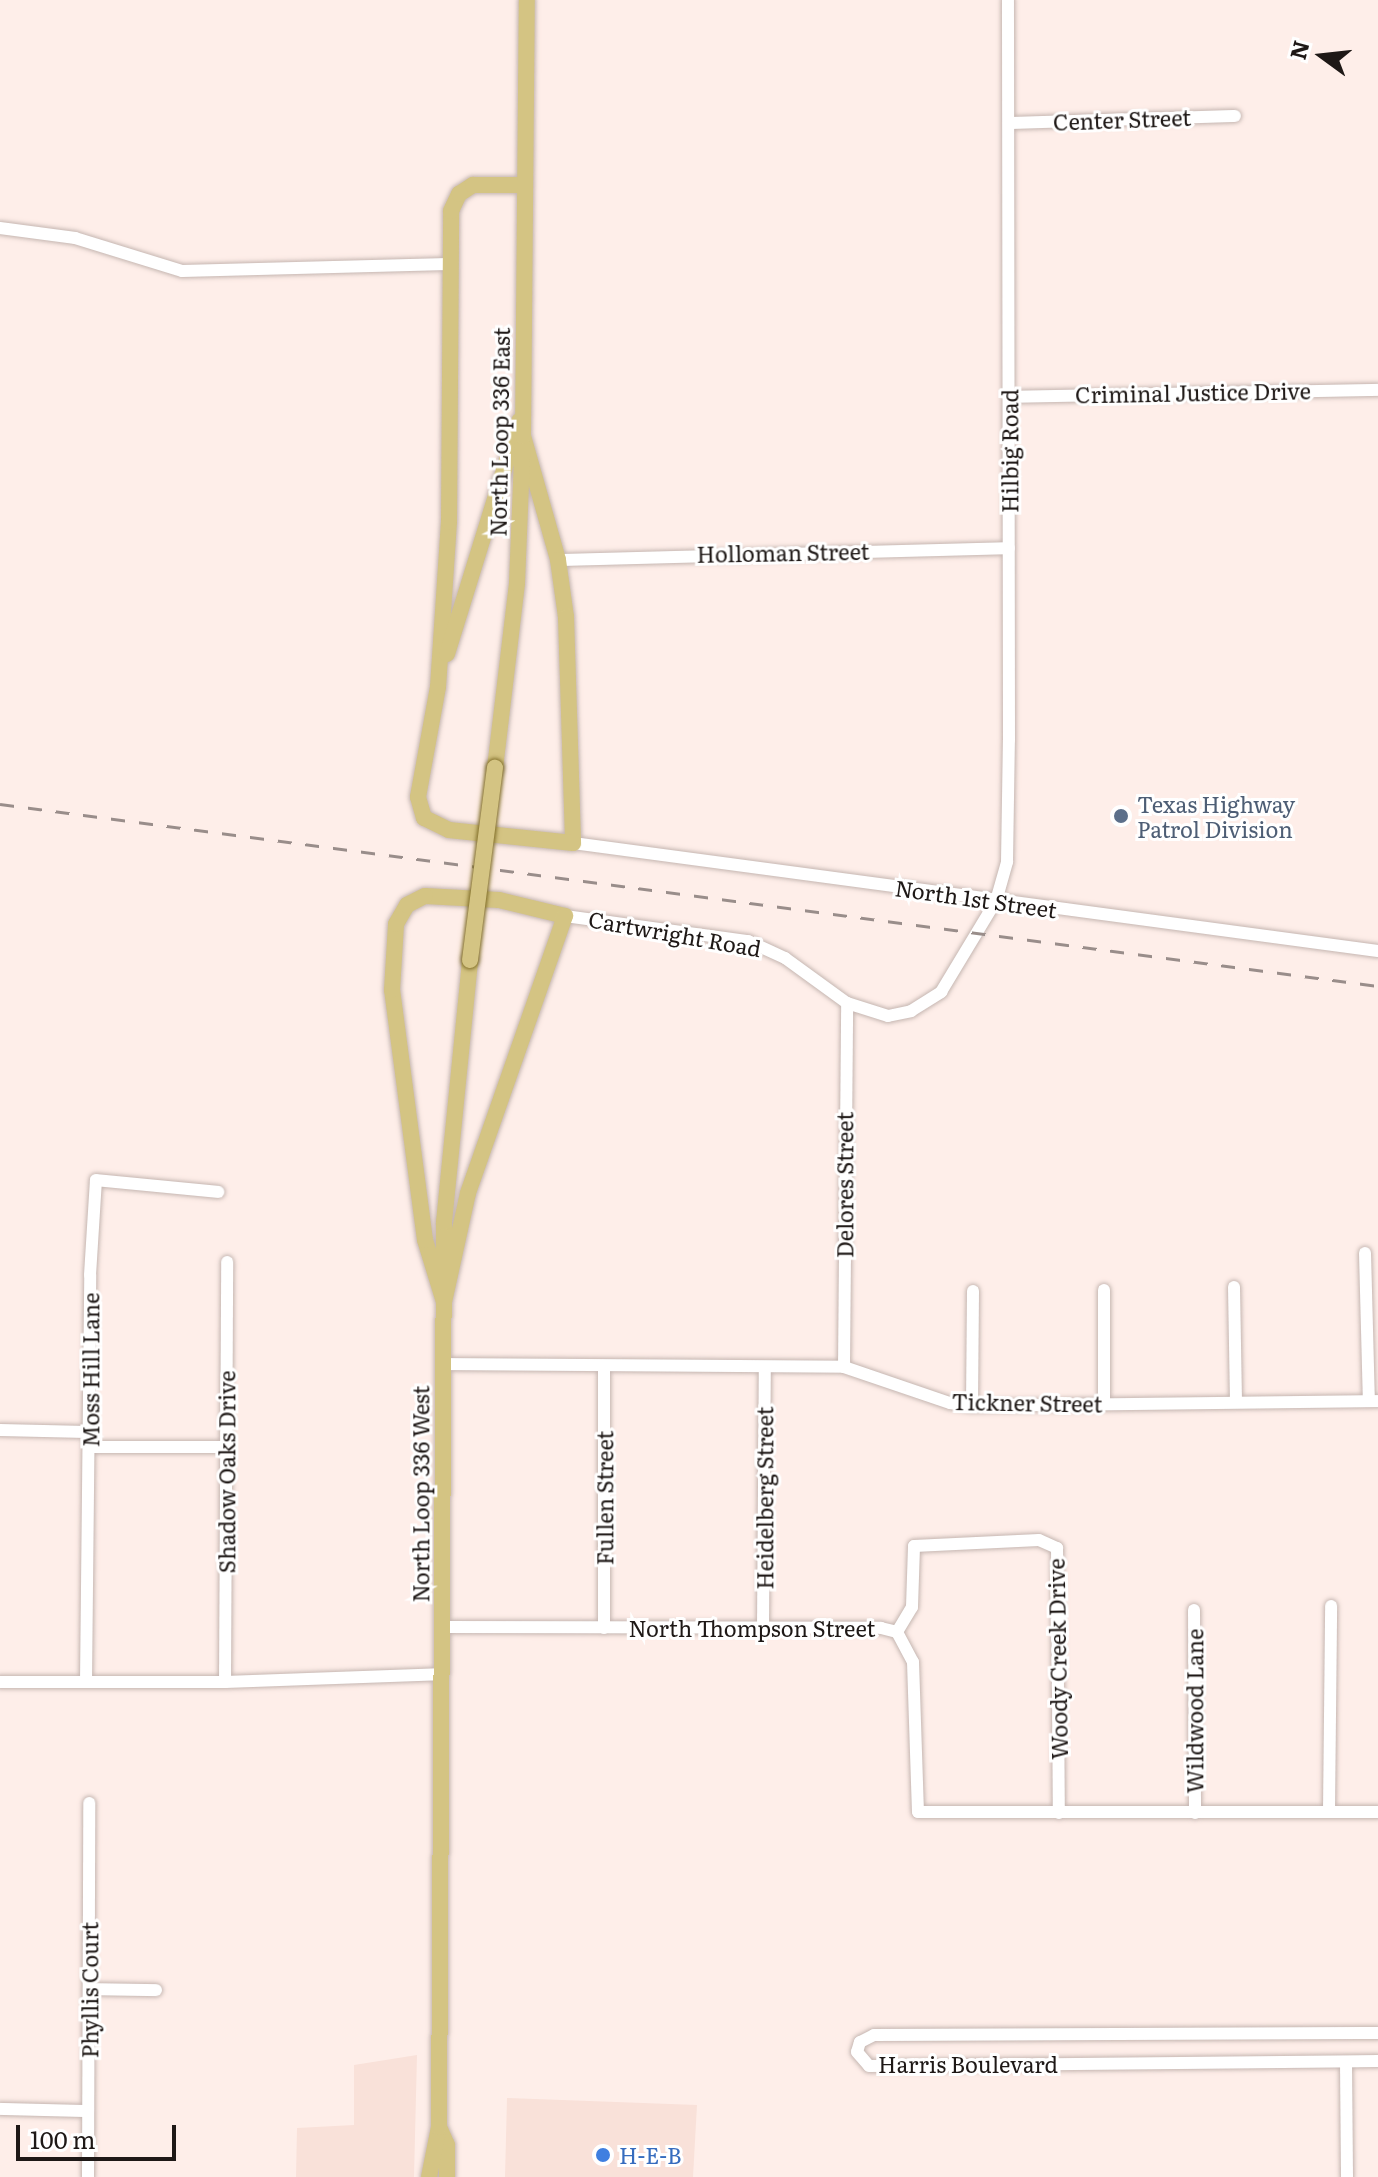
<!DOCTYPE html>
<style>
body{margin:0}
#map{position:relative;width:1378px;height:2177px;overflow:hidden;background:#feeee9;font-family:Literata,serif}
div>[style]{position:absolute}
.built>*{inset:0;background:#f9e1d9}
.roads{filter:drop-shadow(0 0 2px #c5b6b1) drop-shadow(0 0 2px #c5b6b1)}
.minor>*{height:12px;margin:-6px;padding:0 6px;transform-origin:6px;border-radius:6px;background:#fff}
.major>*{height:16px;margin:-8px;padding:0 8px;transform-origin:8px;border-radius:8px;background:#d4c483}
.rail>*{height:3px;margin-top:-1.5px;transform-origin:0;background:repeating-linear-gradient(90deg,#998d8a 0 14px,transparent 0 28px)}
.bridges{filter:drop-shadow(0 0 2px #816e28) drop-shadow(0 0 2px #816e28)}
.major-bridge>*{height:16px;margin:-8px;padding:0 8px;transform-origin:8px;border-radius:8px;background:#d4c483}
.dots>*{width:22px;height:22px;translate:-50% -50%;box-sizing:border-box;border:4px solid #fff;border-radius:50%}
span{translate:-50% -50%;white-space:nowrap;text-align:center;line-height:1.15;-webkit-text-stroke:6px #fff;paint-order:stroke}
.street-label{font-size:22px;color:#1e1816}
.service-label{font-size:22px;color:#4e5e75}
.left{translate:0 -50%;text-align:left}
.shop-label{font-size:22px;color:#366cbe}
.north{position:absolute;left:1282px;top:16px;width:80px;height:80px;-webkit-text-stroke:6px #fff;paint-order:stroke;rotate:285deg;font-size:22px;font-weight:700;line-height:32px;text-align:center;color:#1e1816}
.north::after{content:'';display:block;margin:auto;width:28px;height:36px;background:#1e1816;clip-path:polygon(50% 0,100% 100%,50% 72%,0 100%)}
.scale{position:absolute;left:16px;top:2125px;width:160px;height:36px;box-sizing:border-box;border:4px solid #1e1816;border-top:0;padding-left:10px;font-size:24px;line-height:28px;white-space:nowrap;color:#1e1816;-webkit-text-stroke:6px #fff;paint-order:stroke}
</style>
<div id="map">
<div class="built">
<i style="clip-path:polygon(417px 2055px,414px 2177px,296px 2177px,297px 2128px,354px 2125px,354px 2065px)"></i>
<i style="clip-path:polygon(507px 2098px,697px 2105px,693px 2177px,505px 2177px)"></i>
</div>
<div class="roads">
<div class="minor">
<i style="left:1009px;top:123px;width:226px;rotate:-1.8deg"></i>
<i style="left:0;top:228px;width:76px;rotate:7.6deg"></i>
<i style="left:75px;top:238px;width:112px;rotate:17.1deg"></i>
<i style="left:182px;top:271px;width:266px;rotate:-1.5deg"></i>
<i style="left:1009px;top:397px;width:369px;rotate:-1.1deg"></i>
<i style="left:558px;top:560px;width:451px;rotate:-1.5deg"></i>
<i style="left:573px;top:843px;width:812px;rotate:7.64deg"></i>
<i style="left:565px;top:916px;width:185px;rotate:7.8deg"></i>
<i style="left:748px;top:941px;width:41px;rotate:24.7deg"></i>
<i style="left:785px;top:958px;width:77px;rotate:36deg"></i>
<i style="left:847px;top:1003px;width:43px;rotate:17.6deg"></i>
<i style="left:888px;top:1016px;width:24px;rotate:-12deg"></i>
<i style="left:911px;top:1011px;width:36px;rotate:-32deg"></i>
<i style="left:941px;top:992px;width:106px;rotate:-58.9deg"></i>
<i style="left:996px;top:901px;width:41px;rotate:-74.2deg"></i>
<i style="left:1007px;top:862px;width:122px;rotate:-89.1deg"></i>
<i style="left:1009px;top:740px;width:740px;rotate:-90.08deg"></i>
<i style="left:1365px;top:1253px;width:148px;rotate:88.5deg"></i>
<i style="left:1234px;top:1287px;width:115px;rotate:89deg"></i>
<i style="left:1104px;top:1290px;width:114px;rotate:90deg"></i>
<i style="left:442px;top:1364px;width:402px;rotate:0.4deg"></i>
<i style="left:844px;top:1367px;width:112px;rotate:18.8deg"></i>
<i style="left:950px;top:1403px;width:22px;rotate:8deg"></i>
<i style="left:972px;top:1406px;width:406px;rotate:-0.7deg"></i>
<i style="left:844px;top:1367px;width:364px;rotate:-89.5deg"></i>
<i style="left:972px;top:1406px;width:115px;rotate:-89.5deg"></i>
<i style="left:0;top:1430px;width:87px;rotate:1.3deg"></i>
<i style="left:90px;top:1447px;width:136px"></i>
<i style="left:1194px;top:1610px;width:203px;rotate:89.7deg"></i>
<i style="left:441px;top:1627px;width:440px;rotate:0.1deg"></i>
<i style="left:881px;top:1628px;width:16px;rotate:14deg"></i>
<i style="left:897px;top:1632px;width:34px;rotate:62deg"></i>
<i style="left:913px;top:1662px;width:150px;rotate:88.1deg"></i>
<i style="left:918px;top:1812px;width:460px"></i>
<i style="left:604px;top:1628px;width:259px;rotate:-90deg"></i>
<i style="left:763px;top:1628px;width:260px;rotate:-89.6deg"></i>
<i style="left:897px;top:1632px;width:29px;rotate:-59deg"></i>
<i style="left:912px;top:1607px;width:61px;rotate:-88.1deg"></i>
<i style="left:914px;top:1546px;width:125px;rotate:-2.7deg"></i>
<i style="left:1039px;top:1540px;width:20px;rotate:24deg"></i>
<i style="left:1057px;top:1548px;width:265px;rotate:89.6deg"></i>
<i style="left:0;top:1682px;width:225px"></i>
<i style="left:225px;top:1682px;width:214px;rotate:-2.1deg"></i>
<i style="left:86px;top:1682px;width:407px;rotate:-89.4deg"></i>
<i style="left:90px;top:1275px;width:95px;rotate:-86.4deg"></i>
<i style="left:96px;top:1180px;width:123px;rotate:5.6deg"></i>
<i style="left:225px;top:1682px;width:420px;rotate:-89.7deg"></i>
<i style="left:1329px;top:1811px;width:205px;rotate:-89.4deg"></i>
<i style="left:89px;top:1989px;width:67px;rotate:0.9deg"></i>
<i style="left:1378px;top:2033px;width:504px;rotate:179.77deg"></i>
<i style="left:874px;top:2035px;width:16px;rotate:153deg"></i>
<i style="left:860px;top:2042px;width:10px;rotate:107deg"></i>
<i style="left:857px;top:2052px;width:18px;rotate:49deg"></i>
<i style="left:869px;top:2066px;width:509px;rotate:-0.56deg"></i>
<i style="left:1346px;top:2062px;width:115px;rotate:89.5deg"></i>
<i style="left:0;top:2109px;width:88px;rotate:1.3deg"></i>
<i style="left:88px;top:2177px;width:374px;rotate:-89.8deg"></i>
</div>
<div class="major">
<i style="left:523px;top:436px;width:129px;rotate:74.2deg"></i>
<i style="left:558px;top:560px;width:58px;rotate:82deg"></i>
<i style="left:566px;top:617px;width:226px;rotate:88.2deg"></i>
<i style="left:573px;top:843px;width:125px;rotate:-174deg"></i>
<i style="left:449px;top:830px;width:28px;rotate:-154deg"></i>
<i style="left:424px;top:818px;width:22px;rotate:-106deg"></i>
<i style="left:418px;top:797px;width:112px;rotate:-79.7deg"></i>
<i style="left:438px;top:687px;width:165px;rotate:-86.2deg"></i>
<i style="left:449px;top:522px;width:311px;rotate:-89.6deg"></i>
<i style="left:451px;top:211px;width:19px;rotate:-65deg"></i>
<i style="left:459px;top:194px;width:17px;rotate:-33deg"></i>
<i style="left:473px;top:185px;width:52px"></i>
<i style="left:447px;top:654px;width:244px;rotate:-72.8deg"></i>
<i style="left:495px;top:768px;width:186px;rotate:-83.2deg"></i>
<i style="left:517px;top:583px;width:147px;rotate:-87.7deg"></i>
<i style="left:523px;top:436px;width:436px;rotate:-89.5deg"></i>
<i style="left:425px;top:896px;width:74px;rotate:3.1deg"></i>
<i style="left:499px;top:900px;width:68px;rotate:13.6deg"></i>
<i style="left:565px;top:916px;width:293px;rotate:109.3deg"></i>
<i style="left:468px;top:1193px;width:112px;rotate:102.4deg"></i>
<i style="left:444px;top:1302px;width:65px;rotate:-107deg"></i>
<i style="left:425px;top:1240px;width:252px;rotate:-97.5deg"></i>
<i style="left:392px;top:990px;width:66px;rotate:-86.5deg"></i>
<i style="left:396px;top:924px;width:22px;rotate:-60deg"></i>
<i style="left:407px;top:905px;width:20px;rotate:-27deg"></i>
<i style="left:439px;top:2127px;width:20px;rotate:66deg"></i>
<i style="left:447px;top:2145px;width:32px;rotate:90deg"></i>
<i style="left:429px;top:2177px;width:51px;rotate:-78.7deg"></i>
<i style="left:439px;top:2127px;width:905px;rotate:-89.68deg"></i>
<i style="left:444px;top:1222px;width:263px;rotate:-84.3deg"></i>
</div>
</div>
<div class="rail">
<i style="left:0;top:804px;width:1390px;rotate:7.52deg"></i>
</div>
<div class="bridges">
<div class="major-bridge">
<i style="left:470px;top:960px;width:194px;rotate:-82.6deg"></i>
</div>
</div>
<div class="dots">
<i style="left:1121px;top:816px;background:#5c6f8a"></i>
<i style="left:603px;top:2155px;background:#3f7fe0"></i>
</div>
<div class="street-label">
<span style="left:1122px;top:119px;rotate:-2deg">Center Street</span>
<span style="left:1193px;top:392px;rotate:-1deg">Criminal Justice Drive</span>
<span style="left:499px;top:432px;rotate:-89deg">North Loop 336 East</span>
<span style="left:1009px;top:451px;rotate:-90deg">Hilbig Road</span>
<span style="left:783px;top:552px;rotate:-1deg">Holloman Street</span>
<span style="left:976px;top:898px;rotate:8deg">North 1st Street</span>
<span style="left:675px;top:933px;rotate:10deg">Cartwright Road</span>
<span style="left:844px;top:1185px;rotate:-90deg">Delores Street</span>
<span style="left:90px;top:1370px;rotate:-90deg">Moss Hill Lane</span>
<span style="left:1027px;top:1402px;rotate:1deg">Tickner Street</span>
<span style="left:226px;top:1472px;rotate:-90deg">Shadow Oaks Drive</span>
<span style="left:420px;top:1494px;rotate:-90deg">North Loop 336 West</span>
<span style="left:604px;top:1498px;rotate:-90deg">Fullen Street</span>
<span style="left:764px;top:1498px;rotate:-90deg">Heidelberg Street</span>
<span style="left:752px;top:1628px">North Thompson Street</span>
<span style="left:1057px;top:1659px;rotate:-91deg">Woody Creek Drive</span>
<span style="left:1194px;top:1711px;rotate:-90deg">Wildwood Lane</span>
<span style="left:89px;top:1990px;rotate:-90deg">Phyllis Court</span>
<span style="left:968px;top:2064px">Harris Boulevard</span>
</div>
<div class="service-label">
<span class="left" style="left:1137px;top:816px">Texas Highway<br>Patrol Division</span>
</div>
<div class="shop-label">
<span class="left" style="left:619px;top:2155px">H-E-B</span>
</div>
<div class="north">N</div>
<div class="scale">100 m</div>
</div>
